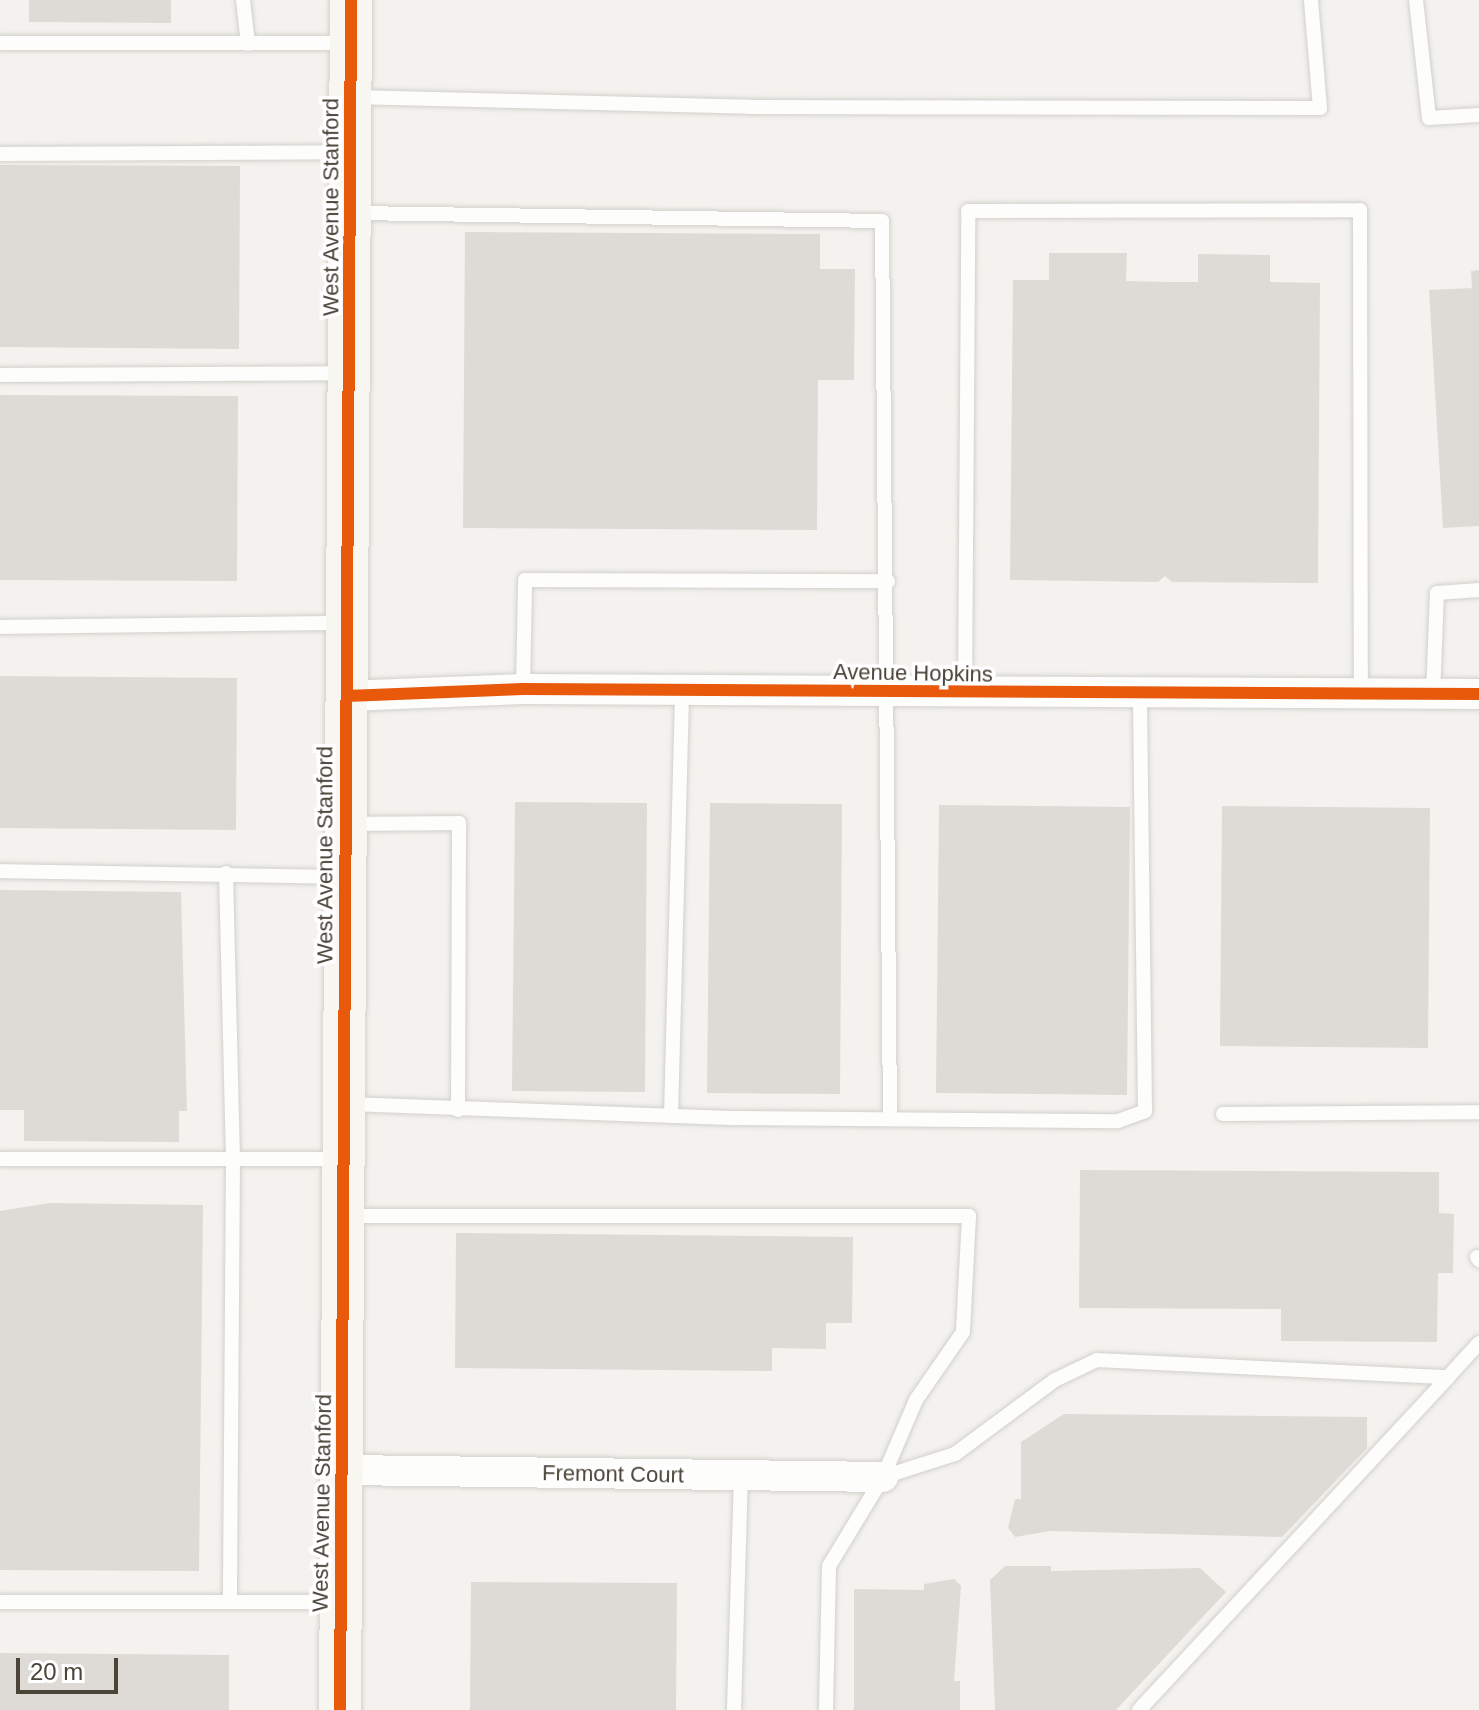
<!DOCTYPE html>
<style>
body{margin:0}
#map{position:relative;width:1479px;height:1710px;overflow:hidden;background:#f4f2ee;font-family:Arial,sans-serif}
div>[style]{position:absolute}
.building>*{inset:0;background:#dedbd6}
.roads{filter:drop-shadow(0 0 2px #d2d0cb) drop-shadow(0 0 2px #d2d0cb)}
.lane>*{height:14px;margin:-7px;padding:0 7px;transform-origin:7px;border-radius:7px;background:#fdfdfc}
.street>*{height:30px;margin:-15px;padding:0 15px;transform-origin:15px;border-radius:15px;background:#fdfdfc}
.secondary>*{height:42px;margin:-21px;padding:0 21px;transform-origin:21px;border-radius:21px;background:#f7f6f1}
.cycleway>*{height:12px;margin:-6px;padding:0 6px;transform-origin:6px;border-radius:6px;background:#e8590c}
span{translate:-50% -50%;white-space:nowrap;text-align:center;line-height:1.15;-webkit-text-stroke:7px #fff;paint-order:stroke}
.street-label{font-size:22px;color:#4b4439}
.scale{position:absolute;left:16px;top:1658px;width:102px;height:36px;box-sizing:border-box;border:4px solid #4b4439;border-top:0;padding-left:10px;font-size:24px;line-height:28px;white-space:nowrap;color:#4b4439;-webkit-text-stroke:6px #fff;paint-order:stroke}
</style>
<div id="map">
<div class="building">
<i style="clip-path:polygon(29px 0,171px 0,171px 23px,29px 22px)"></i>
<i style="clip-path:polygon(0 165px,240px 166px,239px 349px,0 347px)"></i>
<i style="clip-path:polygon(465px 232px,820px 234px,820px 269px,855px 269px,854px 380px,818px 380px,817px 530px,463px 528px)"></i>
<i style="clip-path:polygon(1049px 253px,1127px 253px,1126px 281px,1168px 282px,1198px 282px,1198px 254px,1270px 255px,1270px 282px,1320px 283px,1318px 583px,1172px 582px,1165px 576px,1158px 582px,1010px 580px,1013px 280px,1049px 280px)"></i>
<i style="clip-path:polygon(1479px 270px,1479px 526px,1443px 528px,1429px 290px,1472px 288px,1471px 271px)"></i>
<i style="clip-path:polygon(0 395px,238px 396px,237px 581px,0 580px)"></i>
<i style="clip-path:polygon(0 676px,237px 678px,236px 830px,0 828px)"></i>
<i style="clip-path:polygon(515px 802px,647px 803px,645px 1092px,512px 1091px)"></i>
<i style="clip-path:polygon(710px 803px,842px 804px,840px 1094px,707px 1093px)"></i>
<i style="clip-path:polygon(939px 805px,1130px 807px,1127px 1095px,936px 1093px)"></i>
<i style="clip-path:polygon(1222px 806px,1430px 808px,1428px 1048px,1220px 1046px)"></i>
<i style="clip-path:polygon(0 890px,181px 892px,187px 1111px,179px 1111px,179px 1142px,24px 1141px,24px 1110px,0 1110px)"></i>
<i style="clip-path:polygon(1080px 1170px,1439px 1172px,1439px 1213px,1454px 1214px,1453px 1273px,1438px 1273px,1437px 1342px,1281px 1341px,1281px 1309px,1079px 1308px)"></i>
<i style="clip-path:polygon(50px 1203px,203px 1205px,199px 1571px,0 1570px,0 1211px)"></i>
<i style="clip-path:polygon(456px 1233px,853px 1237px,852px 1323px,826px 1323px,826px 1349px,772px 1348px,772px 1371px,455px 1368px)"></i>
<i style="clip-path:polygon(1064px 1414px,1367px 1417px,1367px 1448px,1282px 1537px,1051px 1531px,1015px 1537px,1008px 1528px,1015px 1499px,1021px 1499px,1021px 1442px)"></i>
<i style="clip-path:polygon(1005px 1566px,1051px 1566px,1051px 1571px,1200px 1568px,1226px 1592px,1116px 1710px,995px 1710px,990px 1580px)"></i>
<i style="clip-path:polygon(954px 1579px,961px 1586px,954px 1681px,960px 1681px,960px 1710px,854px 1710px,854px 1589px,924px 1590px,924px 1584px)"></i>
<i style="clip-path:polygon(471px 1582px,677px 1583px,676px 1710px,470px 1710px)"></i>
<i style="clip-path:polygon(0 1653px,229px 1655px,229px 1710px,0 1710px)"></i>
</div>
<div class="roads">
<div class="lane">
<i style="left:243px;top:0;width:44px;rotate:83.5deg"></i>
<i style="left:1416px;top:0;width:119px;rotate:83.7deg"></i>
<i style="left:1429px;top:118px;width:50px;rotate:-3.4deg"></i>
<i style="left:0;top:43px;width:347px"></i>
<i style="left:352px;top:97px;width:398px;rotate:1.4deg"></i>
<i style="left:750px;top:107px;width:570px;rotate:0.1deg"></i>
<i style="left:1320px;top:108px;width:108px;rotate:-94.8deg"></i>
<i style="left:0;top:154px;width:347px;rotate:-0.3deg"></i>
<i style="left:355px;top:213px;width:527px;rotate:0.87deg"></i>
<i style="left:882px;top:221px;width:896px;rotate:89.49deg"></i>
<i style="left:0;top:375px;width:346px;rotate:-0.3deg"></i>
<i style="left:0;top:627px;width:344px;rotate:-0.7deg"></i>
<i style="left:523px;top:689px;width:109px;rotate:-88.9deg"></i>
<i style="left:525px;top:580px;width:363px;rotate:0.2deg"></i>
<i style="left:965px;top:693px;width:482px;rotate:-89.6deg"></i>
<i style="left:968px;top:211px;width:392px;rotate:-0.1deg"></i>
<i style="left:1360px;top:210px;width:487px;rotate:89.9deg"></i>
<i style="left:1433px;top:696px;width:103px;rotate:-87.8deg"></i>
<i style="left:1437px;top:593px;width:42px;rotate:-4.1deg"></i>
<i style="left:350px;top:824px;width:109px;rotate:-0.5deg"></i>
<i style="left:459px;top:823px;width:287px;rotate:90.2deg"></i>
<i style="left:0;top:871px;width:344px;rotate:1deg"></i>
<i style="left:226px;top:873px;width:285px;rotate:88.6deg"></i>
<i style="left:233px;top:1158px;width:442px;rotate:90.4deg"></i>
<i style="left:349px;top:1104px;width:388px;rotate:2.1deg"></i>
<i style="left:737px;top:1118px;width:381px;rotate:0.5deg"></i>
<i style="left:1118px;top:1121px;width:29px;rotate:-20deg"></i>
<i style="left:1145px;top:1111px;width:416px;rotate:-90.7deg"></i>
<i style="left:1223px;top:1114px;width:256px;rotate:-0.4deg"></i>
<i style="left:671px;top:1116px;width:425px;rotate:-88.5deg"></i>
<i style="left:0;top:1159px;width:340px"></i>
<i style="left:347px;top:1216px;width:622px"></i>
<i style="left:969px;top:1216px;width:116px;rotate:93deg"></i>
<i style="left:963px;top:1332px;width:83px;rotate:124.7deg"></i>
<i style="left:916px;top:1400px;width:84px;rotate:113.2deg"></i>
<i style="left:883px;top:1477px;width:104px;rotate:121.2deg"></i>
<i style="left:829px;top:1566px;width:144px;rotate:91.2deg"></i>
<i style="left:1477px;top:1257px;width:4px;rotate:56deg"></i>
<i style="left:883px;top:1477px;width:76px;rotate:-17.7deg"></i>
<i style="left:955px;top:1454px;width:124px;rotate:-36.5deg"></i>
<i style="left:1055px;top:1380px;width:47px;rotate:-25.5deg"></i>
<i style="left:1097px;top:1360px;width:351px;rotate:2.8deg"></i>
<i style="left:1448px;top:1377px;width:46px;rotate:-47.6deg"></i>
<i style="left:0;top:1602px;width:336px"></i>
<i style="left:734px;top:1710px;width:235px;rotate:-88.3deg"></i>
<i style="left:1139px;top:1710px;width:454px;rotate:-47.1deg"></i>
</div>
<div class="street">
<i style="left:347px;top:696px;width:176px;rotate:-2.3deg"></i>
<i style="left:523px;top:689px;width:956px;rotate:0.3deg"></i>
<i style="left:343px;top:1470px;width:540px;rotate:0.74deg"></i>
</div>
<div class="secondary">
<i style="left:340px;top:1710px;width:1710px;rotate:-89.63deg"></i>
</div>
</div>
<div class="cycleway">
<i style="left:347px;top:696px;width:176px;rotate:-2.3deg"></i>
<i style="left:523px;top:689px;width:956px;rotate:0.3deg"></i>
<i style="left:340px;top:1710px;width:1710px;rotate:-89.63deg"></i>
</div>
<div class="street-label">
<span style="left:331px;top:207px;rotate:-90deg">West Avenue Stanford</span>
<span style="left:913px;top:673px;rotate:1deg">Avenue Hopkins</span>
<span style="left:325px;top:855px;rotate:-90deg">West Avenue Stanford</span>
<span style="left:613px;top:1474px;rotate:1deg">Fremont Court</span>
<span style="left:322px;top:1503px;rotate:-89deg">West Avenue Stanford</span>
</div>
<div class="scale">20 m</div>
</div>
